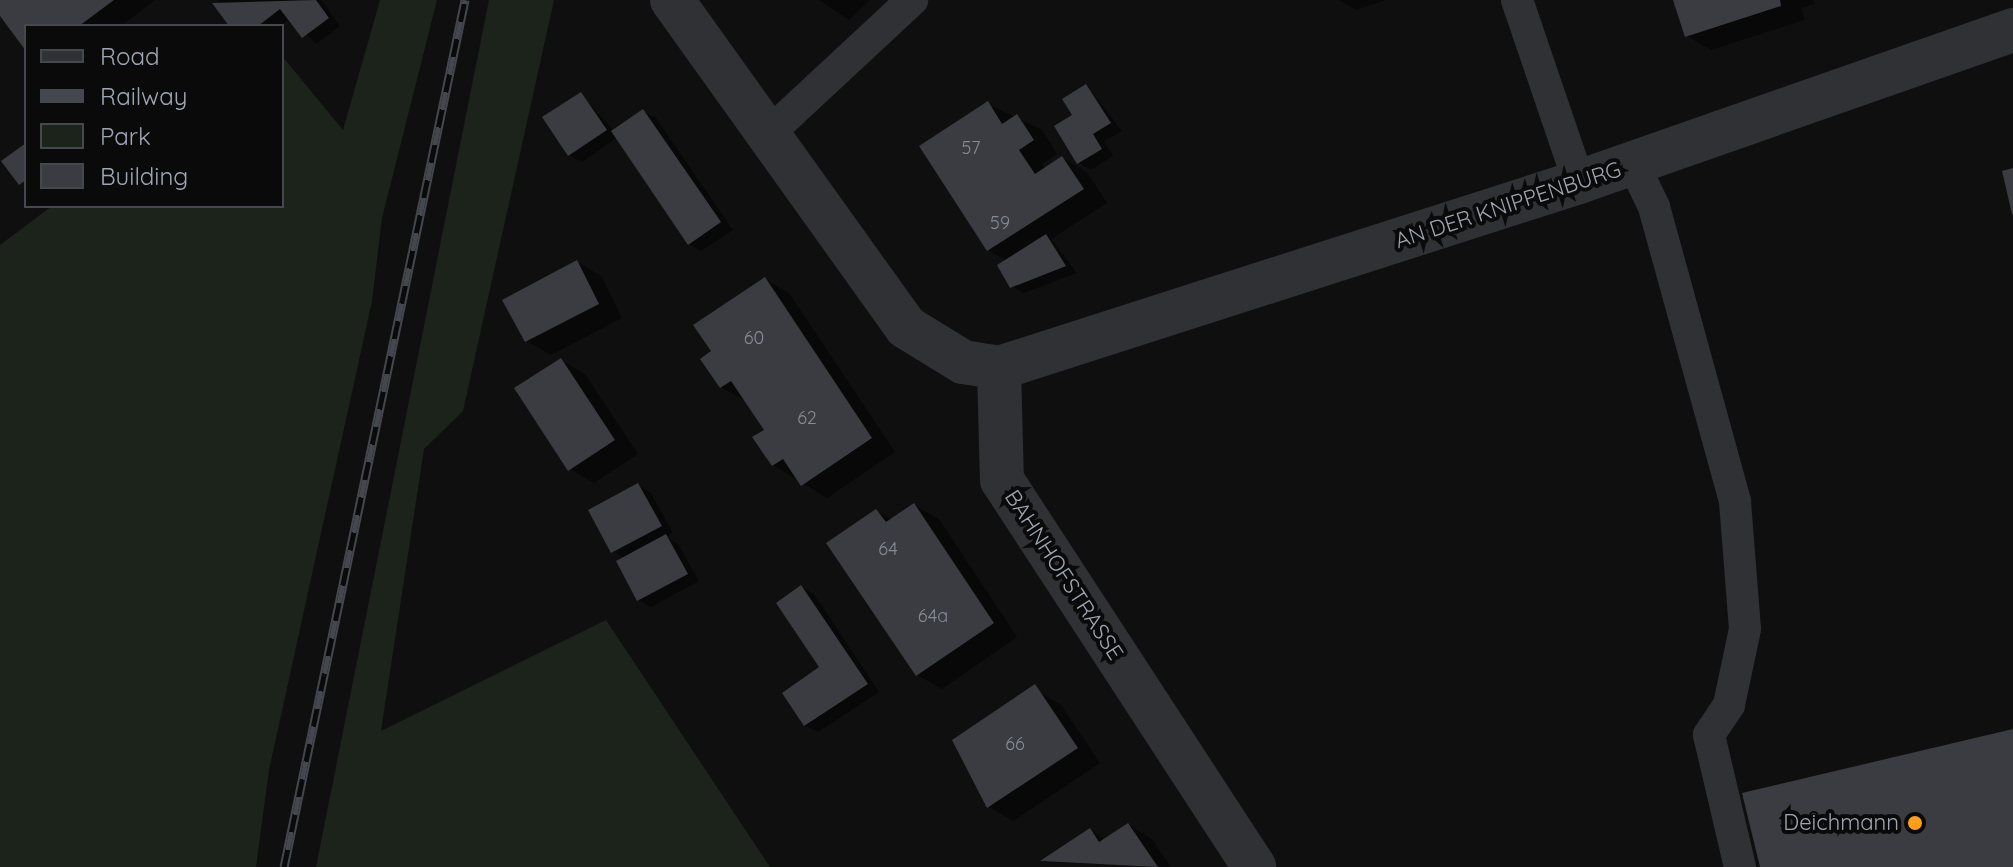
<!DOCTYPE html>
<style>
body{margin:0}
#map{position:relative;width:2013px;height:867px;overflow:hidden;background:#0f0f10;font-family:Quicksand,sans-serif}
div>[style]{position:absolute}
.green>*{inset:0;background:#1b231b}
.shadow>*{inset:0;background:#0007}
.building>*{inset:0;background:#3b3c41}
.service>*{height:32px;margin:-16px;padding:0 16px;transform-origin:16px;border-radius:16px;background:#2f3135}
.minor>*{height:44px;margin:-22px;padding:0 22px;transform-origin:22px;border-radius:22px;background:#2f3135}
.tertiary>*{height:44px;margin:-22px;padding:0 22px;transform-origin:22px;border-radius:22px;background:#2f3135}
.rail>*{height:9px;margin-top:-4.5px;transform-origin:0;background:repeating-linear-gradient(90deg,#0a0a0b 0 18px,#44474d 0 36px);box-sizing:border-box;border-block:2px solid #44474d}
.dots>*{width:22px;height:22px;translate:-50% -50%;box-sizing:border-box;border:4px solid #0a0a0b;border-radius:50%}
span{translate:-50% -50%;white-space:nowrap;text-align:center;line-height:1.15;-webkit-text-stroke:8px #0a0a0b;paint-order:stroke}
.number-label{font-size:18px;color:#858c96}
.number-label span{-webkit-text-stroke-width:0}
.street-label{font-size:22px;color:#9ea6b3}
.poi-label{font-size:22px;color:#9ea6b3}
.right{translate:-100% -50%;text-align:right}
.legend{position:absolute;left:24px;top:24px;width:260px;height:184px;box-sizing:border-box;background:#0a0a0b;border:2px solid #45484e;margin:0;padding:10px 14px;list-style:none;font-size:24px;color:#9ea6b3}
.legend li{display:flex;align-items:center;gap:16px;height:40px}
.legend b{width:40px;border:2px solid #45484e}
</style>
<div id="map">
<div class="green">
<i style="clip-path:polygon(380px 0,437px 0,382px 218px,372px 301px,269px 770px,256px 867px,0 867px,0 245px,52px 206px,282px 206px,282px 56px,343px 130px)"></i>
<i style="clip-path:polygon(489px 0,554px 0,463px 411px,424px 449px,381px 731px,606px 620px,770px 867px,316px 867px)"></i>
</div>
<div class="shadow">
<i style="clip-path:polygon(0 0,155px 0,121px 26px,26px 26px,26px 48px,0 13px)"></i>
<i style="clip-path:polygon(218px 0,321px 0,340px 26px,316px 44px,290px 18px,280px 26px,231px 26px)"></i>
<i style="clip-path:polygon(819px 0,870px 0,849px 20px)"></i>
<i style="clip-path:polygon(1339px 0,1386px 0,1356px 10px)"></i>
<i style="clip-path:polygon(1675px 0,1813px 0,1815px 4px,1801px 8px,1805px 20px,1711px 50px,1687px 36px)"></i>
<i style="clip-path:polygon(1087px 86px,1122px 131px,1104px 141px,1113px 156px,1091px 170px,1079px 163px,1075px 116px)"></i>
<i style="clip-path:polygon(581px 94px,614px 131px,643px 111px,656px 118px,733px 230px,701px 251px,689px 244px,618px 137px,582px 162px,569px 155px)"></i>
<i style="clip-path:polygon(988px 104px,1042px 130px,1057px 154px,1042px 164px,1045px 169px,1062px 158px,1087px 172px,1107px 203px,1051px 239px,1077px 273px,1024px 293px,1011px 286px,1007px 261px,988px 250px)"></i>
<i style="clip-path:polygon(577px 262px,601px 276px,622px 318px,551px 355px,527px 341px)"></i>
<i style="clip-path:polygon(765px 279px,789px 293px,895px 452px,827px 498px,773px 465px,767px 430px,745px 401px,721px 387px,714px 352px)"></i>
<i style="clip-path:polygon(561px 360px,585px 374px,638px 454px,594px 483px,570px 469px)"></i>
<i style="clip-path:polygon(638px 485px,651px 493px,673px 533px,666px 537px,678px 544px,699px 581px,651px 607px,639px 600px,625px 559px,613px 551px)"></i>
<i style="clip-path:polygon(914px 505px,939px 519px,1017px 637px,942px 689px,917px 675px,876px 511px,892px 520px)"></i>
<i style="clip-path:polygon(801px 587px,814px 594px,879px 692px,818px 732px,805px 725px,822px 667px)"></i>
<i style="clip-path:polygon(1037px 691px,1061px 705px,1100px 763px,1013px 821px,989px 807px)"></i>
<i style="clip-path:polygon(1128px 825px,1152px 839px,1171px 867px,1042px 862px,1090px 830px,1106px 840px)"></i>
</div>
<div class="building">
<i style="clip-path:polygon(0 0,114px 0,79px 26px,26px 26px,26px 51px,0 16px)"></i>
<i style="clip-path:polygon(316px 0,329px 18px,302px 38px,280px 9px,258px 26px,229px 26px,212px 3px)"></i>
<i style="clip-path:polygon(1673px 0,1780px 0,1781px 6px,1685px 37px)"></i>
<i style="clip-path:polygon(1086px 84px,1111px 123px,1093px 134px,1102px 149px,1077px 164px,1054px 126px,1072px 115px,1062px 99px)"></i>
<i style="clip-path:polygon(581px 92px,607px 130px,568px 156px,542px 117px)"></i>
<i style="clip-path:polygon(988px 101px,1002px 124px,1017px 114px,1034px 140px,1019px 150px,1035px 174px,1062px 156px,1084px 189px,987px 251px,919px 146px)"></i>
<i style="clip-path:polygon(643px 109px,721px 222px,688px 245px,611px 131px)"></i>
<i style="clip-path:polygon(26px 143px,26px 180px,19px 185px,1px 161px)"></i>
<i style="clip-path:polygon(2013px 168px,2013px 214px,2012px 214px,2002px 171px)"></i>
<i style="clip-path:polygon(1046px 234px,1066px 266px,1010px 288px,997px 265px)"></i>
<i style="clip-path:polygon(577px 260px,599px 304px,525px 342px,502px 300px)"></i>
<i style="clip-path:polygon(765px 277px,872px 438px,801px 486px,783px 459px,772px 466px,752px 437px,764px 430px,731px 381px,720px 388px,700px 359px,711px 351px,693px 325px)"></i>
<i style="clip-path:polygon(561px 358px,615px 440px,568px 471px,514px 388px)"></i>
<i style="clip-path:polygon(638px 483px,662px 526px,611px 553px,588px 510px)"></i>
<i style="clip-path:polygon(914px 503px,994px 623px,916px 676px,826px 543px,876px 509px,886px 522px)"></i>
<i style="clip-path:polygon(666px 534px,688px 574px,637px 601px,616px 561px)"></i>
<i style="clip-path:polygon(801px 585px,868px 684px,804px 726px,782px 693px,819px 667px,776px 603px)"></i>
<i style="clip-path:polygon(1035px 684px,1078px 748px,987px 808px,952px 740px)"></i>
<i style="clip-path:polygon(2013px 729px,2013px 867px,1760px 867px,1742px 793px)"></i>
<i style="clip-path:polygon(1128px 823px,1158px 867px,1040px 861px,1090px 828px,1099px 842px)"></i>
</div>
<div class="service">
<i style="left:1517px;top:0;width:192px;rotate:71.2deg"></i>
<i style="left:768px;top:134px;width:197px;rotate:-42.9deg"></i>
<i style="left:1633px;top:163px;width:49px;rotate:64.5deg"></i>
<i style="left:1654px;top:207px;width:306px;rotate:74.6deg"></i>
<i style="left:1735px;top:502px;width:127px;rotate:85.5deg"></i>
<i style="left:1745px;top:629px;width:78px;rotate:101.9deg"></i>
<i style="left:1729px;top:705px;width:36px;rotate:124deg"></i>
<i style="left:1709px;top:735px;width:136px;rotate:76.8deg"></i>
</div>
<div class="minor">
<i style="left:999px;top:368px;width:609px;rotate:-17.78deg"></i>
<i style="left:1579px;top:182px;width:460px;rotate:-19.3deg"></i>
</div>
<div class="tertiary">
<i style="left:672px;top:0;width:402px;rotate:54.4deg"></i>
<i style="left:906px;top:327px;width:67px;rotate:31.6deg"></i>
<i style="left:963px;top:362px;width:36px;rotate:9deg"></i>
<i style="left:999px;top:368px;width:112px;rotate:88.5deg"></i>
<i style="left:1002px;top:480px;width:462px;rotate:56.9deg"></i>
</div>
<div class="rail">
<i style="left:284px;top:867px;width:886px;rotate:-78.21deg"></i>
</div>
<div class="dots">
<i style="left:1915px;top:823px;background:#ff9e18"></i>
</div>
<div class="number-label">
<span style="left:971px;top:148px">57</span>
<span style="left:1000px;top:223px">59</span>
<span style="left:754px;top:338px">60</span>
<span style="left:807px;top:418px">62</span>
<span style="left:888px;top:549px">64</span>
<span style="left:933px;top:616px">64a</span>
<span style="left:1015px;top:744px">66</span>
</div>
<div class="street-label">
<span style="left:1508px;top:205px;rotate:-18deg">AN DER KNIPPENBURG</span>
<span style="left:1064px;top:575px;rotate:57deg">BAHNHOFSTRASSE</span>
</div>
<div class="poi-label">
<span class="right" style="left:1899px;top:823px">Deichmann</span>
</div>
<ul class="legend">
<li><b style="height:10px;background:#2f3135"></b>Road</li>
<li><b style="height:10px;background:#44474d"></b>Railway</li>
<li><b style="height:22px;background:#1b231b"></b>Park</li>
<li><b style="height:22px;background:#3b3c41"></b>Building</li>
</ul>
</div>
